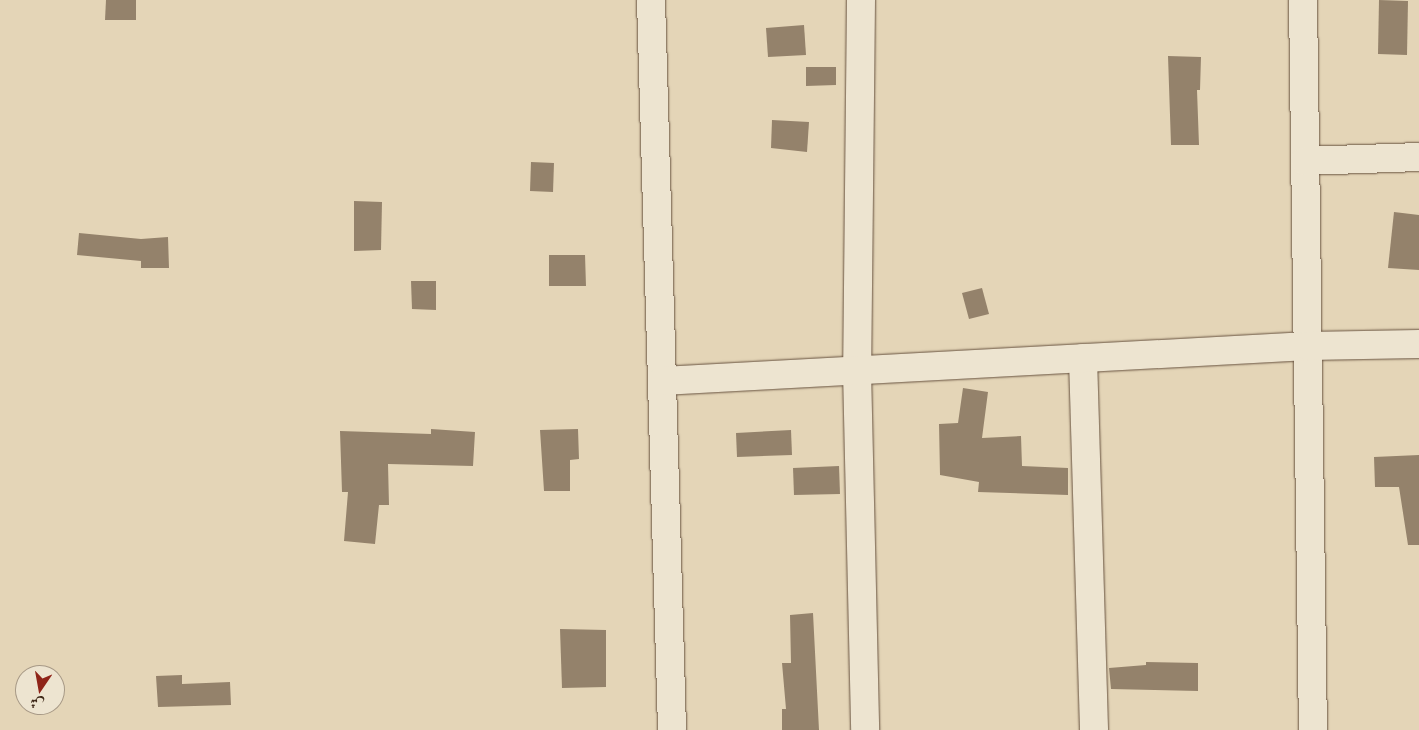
<!DOCTYPE html>
<meta charset="utf-8">
<style>
body{margin:0}
#map{position:relative;width:1419px;height:730px;overflow:hidden;background:#e4d5b7;font-family:"EB Garamond",Amiri,serif}
div>[style]{position:absolute}
.building>*{inset:0;background:#94826b}
.roads{filter:drop-shadow(0 0 1px #685340) drop-shadow(0 0 1px #685340)}
.street>*{height:28px;margin:-14px;padding:0 14px;transform-origin:14px;border-radius:14px;background:#ede4d0}
span{translate:-50% -50%;white-space:nowrap;text-align:center;line-height:1.15;-webkit-text-stroke:4px #ede4d0;paint-order:stroke}
.north{position:absolute;left:15px;top:665px;width:50px;height:50px;box-sizing:border-box;background:#ede4d0;border:1px solid #a79986;border-radius:50%;rotate:192deg;font-size:14px;font-weight:700;line-height:20px;text-align:center;color:#3e2818}
.north::after{content:'';display:block;margin:auto;width:18px;height:22px;background:#8f2418;clip-path:polygon(50% 0,100% 100%,50% 72%,0 100%)}
</style>
<div id="map">
<div class="building">
<i style="clip-path:polygon(106px 0,136px 0,136px 20px,105px 20px)"></i>
<i style="clip-path:polygon(1379px 0,1408px 1px,1407px 55px,1378px 54px)"></i>
<i style="clip-path:polygon(804px 25px,806px 55px,768px 57px,766px 28px)"></i>
<i style="clip-path:polygon(1168px 56px,1201px 57px,1200px 90px,1197px 90px,1199px 145px,1171px 145px)"></i>
<i style="clip-path:polygon(806px 67px,836px 67px,836px 85px,806px 86px)"></i>
<i style="clip-path:polygon(772px 120px,809px 122px,807px 152px,771px 148px)"></i>
<i style="clip-path:polygon(531px 162px,554px 163px,553px 192px,530px 191px)"></i>
<i style="clip-path:polygon(354px 201px,382px 202px,381px 250px,354px 251px)"></i>
<i style="clip-path:polygon(1394px 212px,1419px 215px,1419px 270px,1388px 268px)"></i>
<i style="clip-path:polygon(79px 233px,141px 239px,168px 237px,169px 268px,141px 268px,141px 261px,77px 255px)"></i>
<i style="clip-path:polygon(549px 255px,585px 255px,586px 286px,549px 286px)"></i>
<i style="clip-path:polygon(411px 281px,436px 281px,436px 310px,412px 309px)"></i>
<i style="clip-path:polygon(982px 288px,989px 314px,969px 319px,962px 293px)"></i>
<i style="clip-path:polygon(963px 388px,988px 392px,982px 438px,1021px 436px,1022px 466px,1068px 468px,1068px 495px,978px 492px,979px 482px,940px 475px,939px 424px,958px 423px)"></i>
<i style="clip-path:polygon(431px 429px,475px 432px,473px 466px,388px 464px,389px 505px,379px 505px,375px 544px,344px 541px,348px 492px,342px 492px,340px 431px,431px 434px)"></i>
<i style="clip-path:polygon(578px 429px,579px 459px,570px 460px,570px 491px,544px 491px,540px 430px)"></i>
<i style="clip-path:polygon(791px 430px,792px 455px,737px 457px,736px 433px)"></i>
<i style="clip-path:polygon(1419px 455px,1419px 545px,1408px 545px,1399px 487px,1375px 487px,1374px 457px)"></i>
<i style="clip-path:polygon(839px 466px,840px 494px,794px 495px,793px 468px)"></i>
<i style="clip-path:polygon(813px 613px,819px 730px,782px 730px,782px 709px,786px 709px,782px 663px,791px 663px,790px 615px)"></i>
<i style="clip-path:polygon(560px 629px,606px 630px,606px 687px,562px 688px)"></i>
<i style="clip-path:polygon(1146px 662px,1198px 663px,1198px 691px,1111px 689px,1109px 668px,1146px 665px)"></i>
<i style="clip-path:polygon(182px 675px,182px 684px,230px 682px,231px 705px,158px 707px,156px 676px)"></i>
</div>
<div class="roads">
<div class="street">
<i style="left:651px;top:0;width:730px;rotate:88.35deg"></i>
<i style="left:861px;top:0;width:370px;rotate:90.6deg"></i>
<i style="left:857px;top:370px;width:360px;rotate:88.7deg"></i>
<i style="left:1303px;top:0;width:730px;rotate:89.22deg"></i>
<i style="left:1305px;top:161px;width:114px;rotate:-2deg"></i>
<i style="left:1083px;top:358px;width:372px;rotate:88.3deg"></i>
<i style="left:662px;top:381px;width:647px;rotate:-3.1deg"></i>
<i style="left:1308px;top:346px;width:111px;rotate:-1deg"></i>
</div>
</div>
<div class="north">ش</div>
</div>
